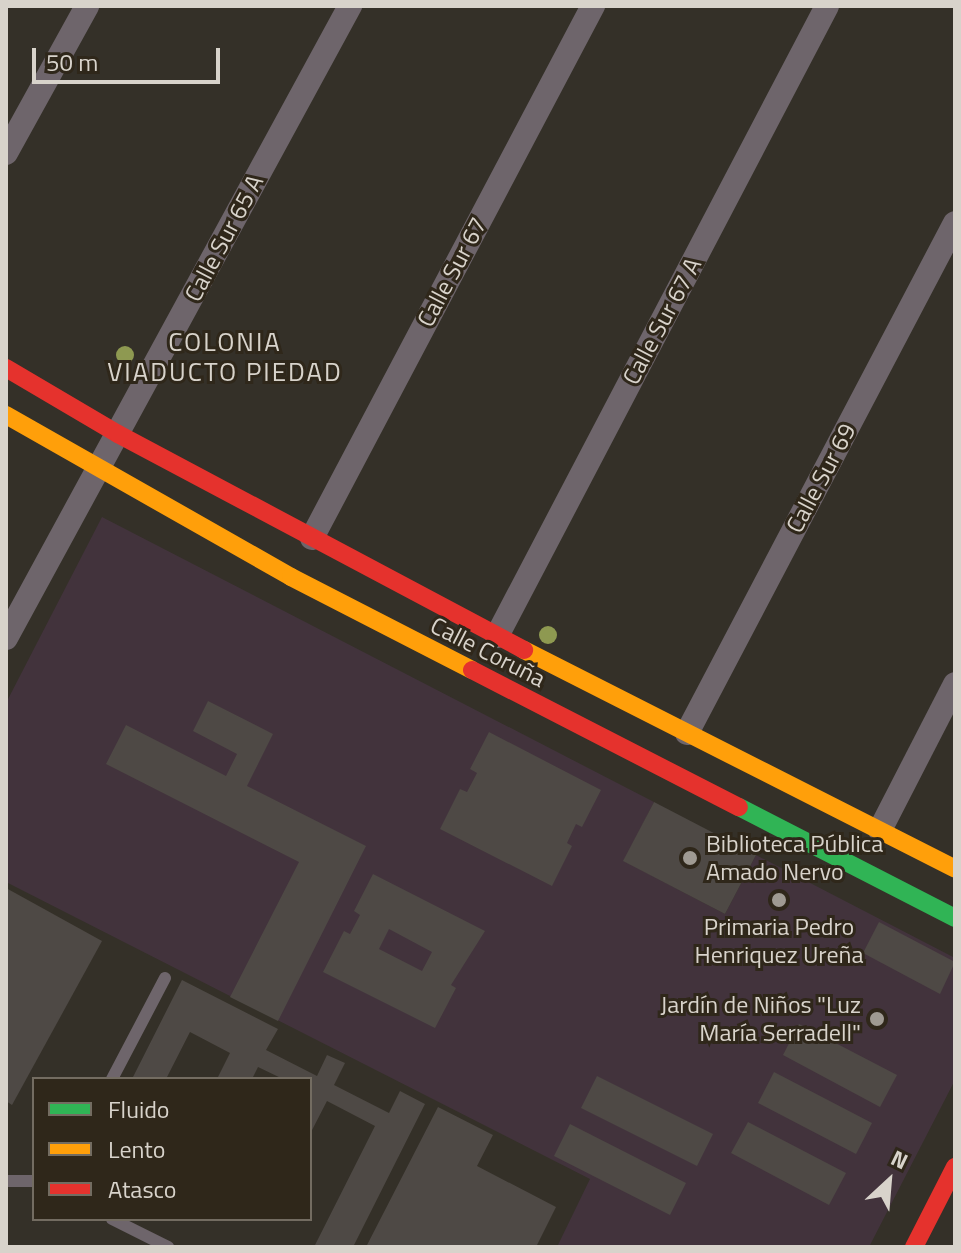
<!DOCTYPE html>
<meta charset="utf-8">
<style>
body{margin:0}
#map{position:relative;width:961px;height:1253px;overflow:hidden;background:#343028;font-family:"Titillium Web",sans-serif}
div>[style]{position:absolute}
.education>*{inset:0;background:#42333c}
.building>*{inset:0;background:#4e4945}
.lane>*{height:12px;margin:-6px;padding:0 6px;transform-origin:6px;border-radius:6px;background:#6e656b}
.street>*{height:24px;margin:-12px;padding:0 12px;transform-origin:12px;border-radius:12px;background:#6e656b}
.fast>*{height:18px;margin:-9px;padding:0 9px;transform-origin:9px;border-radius:9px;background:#30b455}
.slow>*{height:18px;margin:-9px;padding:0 9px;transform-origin:9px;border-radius:9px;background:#ff9f0a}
.jam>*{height:18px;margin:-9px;padding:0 9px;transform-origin:9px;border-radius:9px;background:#e5322d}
.trees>*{width:18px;height:18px;margin:-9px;border-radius:50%;background:#8e9951}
.dots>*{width:22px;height:22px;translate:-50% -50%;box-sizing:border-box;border:4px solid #2f271a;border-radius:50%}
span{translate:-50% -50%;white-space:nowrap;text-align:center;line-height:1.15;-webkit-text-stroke:6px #2f271a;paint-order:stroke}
.street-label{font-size:24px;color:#d8d3cb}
.poi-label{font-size:24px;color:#d8d3cb}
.left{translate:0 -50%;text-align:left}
.right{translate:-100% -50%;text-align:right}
.neighbourhood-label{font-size:26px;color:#d8d3cb;letter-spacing:2px}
.frame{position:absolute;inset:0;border:8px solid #d8d3cb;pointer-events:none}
.legend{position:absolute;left:32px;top:1077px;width:280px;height:144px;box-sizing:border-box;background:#2f271a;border:2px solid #736c61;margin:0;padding:10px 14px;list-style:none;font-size:24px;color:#d8d3cb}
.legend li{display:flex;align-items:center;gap:16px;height:40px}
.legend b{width:40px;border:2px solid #736c61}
.north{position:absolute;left:849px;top:1141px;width:80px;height:80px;-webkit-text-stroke:6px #2f271a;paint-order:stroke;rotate:26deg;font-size:22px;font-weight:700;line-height:32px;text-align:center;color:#d8d3cb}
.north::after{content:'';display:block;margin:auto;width:28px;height:36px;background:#d8d3cb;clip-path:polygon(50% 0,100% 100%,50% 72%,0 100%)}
.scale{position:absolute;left:32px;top:48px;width:188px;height:36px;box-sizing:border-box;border:4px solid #d8d3cb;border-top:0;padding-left:10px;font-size:24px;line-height:28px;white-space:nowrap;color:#d8d3cb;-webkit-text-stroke:6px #2f271a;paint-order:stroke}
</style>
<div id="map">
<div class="education">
<i style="clip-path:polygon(102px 517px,654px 802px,624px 861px,725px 914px,756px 855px,955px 958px,955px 1080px,869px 1247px,557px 1247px,590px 1179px,6px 882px,6px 703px)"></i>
</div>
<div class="building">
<i style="clip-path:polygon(208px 701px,273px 734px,247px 786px,366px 846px,278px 1021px,230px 997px,299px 862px,106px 764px,126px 725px,226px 776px,237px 754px,193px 731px)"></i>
<i style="clip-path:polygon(489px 732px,601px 790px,582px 827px,576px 824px,567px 843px,572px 846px,552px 886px,440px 829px,460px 789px,467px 792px,477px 773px,470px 769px)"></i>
<i style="clip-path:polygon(654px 802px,756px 855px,725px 914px,623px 861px)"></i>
<i style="clip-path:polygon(evenodd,373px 874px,485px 931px,451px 985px,456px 988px,435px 1028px,323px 972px,344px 931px,350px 934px,360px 915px,354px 911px,373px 874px,389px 929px,432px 952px,422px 971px,379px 949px,389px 929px)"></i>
<i style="clip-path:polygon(6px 888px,102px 941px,12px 1105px,6px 1101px)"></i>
<i style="clip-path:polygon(879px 922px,955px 962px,940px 994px,863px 953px)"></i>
<i style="clip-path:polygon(182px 980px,278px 1029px,266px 1050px,317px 1076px,327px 1055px,345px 1063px,334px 1085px,389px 1113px,400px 1091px,425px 1104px,353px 1247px,314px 1247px,375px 1126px,327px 1101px,310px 1134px,310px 1079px,283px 1079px,258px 1067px,252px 1079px,217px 1079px,230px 1053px,190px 1032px,166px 1079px,132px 1079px)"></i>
<i style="clip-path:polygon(799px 1024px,897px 1075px,880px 1107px,783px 1055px)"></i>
<i style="clip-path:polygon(774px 1072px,872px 1123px,856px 1154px,758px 1103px)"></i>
<i style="clip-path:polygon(597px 1076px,713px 1134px,697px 1166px,581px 1108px)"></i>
<i style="clip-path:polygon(438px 1107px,493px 1135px,477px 1166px,556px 1207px,536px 1247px,366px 1247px)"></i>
<i style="clip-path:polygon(748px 1122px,846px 1173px,829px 1205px,731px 1153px)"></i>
<i style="clip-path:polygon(570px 1124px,686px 1183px,670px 1215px,554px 1156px)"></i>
</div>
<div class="lane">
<i style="left:112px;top:1079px;width:114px;rotate:-62.3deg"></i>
<i style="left:6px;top:1181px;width:28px"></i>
<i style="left:112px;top:1219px;width:63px;rotate:26.6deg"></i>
</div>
<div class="street">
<i style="left:6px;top:153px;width:168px;rotate:-61.1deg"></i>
<i style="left:312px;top:538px;width:602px;rotate:-62.16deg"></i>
<i style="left:497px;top:636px;width:711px;rotate:-62.35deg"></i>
<i style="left:6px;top:638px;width:720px;rotate:-61.44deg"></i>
<i style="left:687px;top:733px;width:576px;rotate:-62.28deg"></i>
<i style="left:880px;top:830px;width:164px;rotate:-62.8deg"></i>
</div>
<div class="fast">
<i style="left:739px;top:807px;width:243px;rotate:27.2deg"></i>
</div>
<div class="slow">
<i style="left:6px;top:415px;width:328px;rotate:29.6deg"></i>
<i style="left:291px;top:577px;width:203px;rotate:27.2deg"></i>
<i style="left:524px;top:650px;width:483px;rotate:26.9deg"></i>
</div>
<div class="jam">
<i style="left:6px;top:368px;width:130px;rotate:30.5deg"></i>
<i style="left:118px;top:434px;width:460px;rotate:28deg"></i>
<i style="left:472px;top:670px;width:300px;rotate:27.2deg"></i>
<i style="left:914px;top:1247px;width:90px;rotate:-62.9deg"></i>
</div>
<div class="trees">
<i style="left:125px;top:355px"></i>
<i style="left:548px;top:635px"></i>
</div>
<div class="dots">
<i style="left:690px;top:858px;background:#9f9a92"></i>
<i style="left:779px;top:900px;background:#9f9a92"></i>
<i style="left:877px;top:1019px;background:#9f9a92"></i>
</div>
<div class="street-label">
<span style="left:224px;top:238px;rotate:-62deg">Calle Sur 65 A</span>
<span style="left:452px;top:272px;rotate:-62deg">Calle Sur 67</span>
<span style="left:662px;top:321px;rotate:-62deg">Calle Sur 67 A</span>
<span style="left:821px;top:478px;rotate:-62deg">Calle Sur 69</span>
<span style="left:488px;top:652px;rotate:27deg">Calle Coruña</span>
</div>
<div class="poi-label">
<span class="left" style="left:706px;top:858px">Biblioteca Pública<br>Amado Nervo</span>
<span style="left:779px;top:941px">Primaria Pedro<br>Henriquez Ureña</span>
<span class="right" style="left:861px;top:1019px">Jardín de Niños "Luz<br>María Serradell"</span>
</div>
<div class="neighbourhood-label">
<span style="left:225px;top:357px">COLONIA<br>VIADUCTO PIEDAD</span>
</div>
<div class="frame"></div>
<ul class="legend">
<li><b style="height:10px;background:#30b455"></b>Fluido</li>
<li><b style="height:10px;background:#ff9f0a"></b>Lento</li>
<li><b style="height:10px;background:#e5322d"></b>Atasco</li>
</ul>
<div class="north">N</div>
<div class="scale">50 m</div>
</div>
